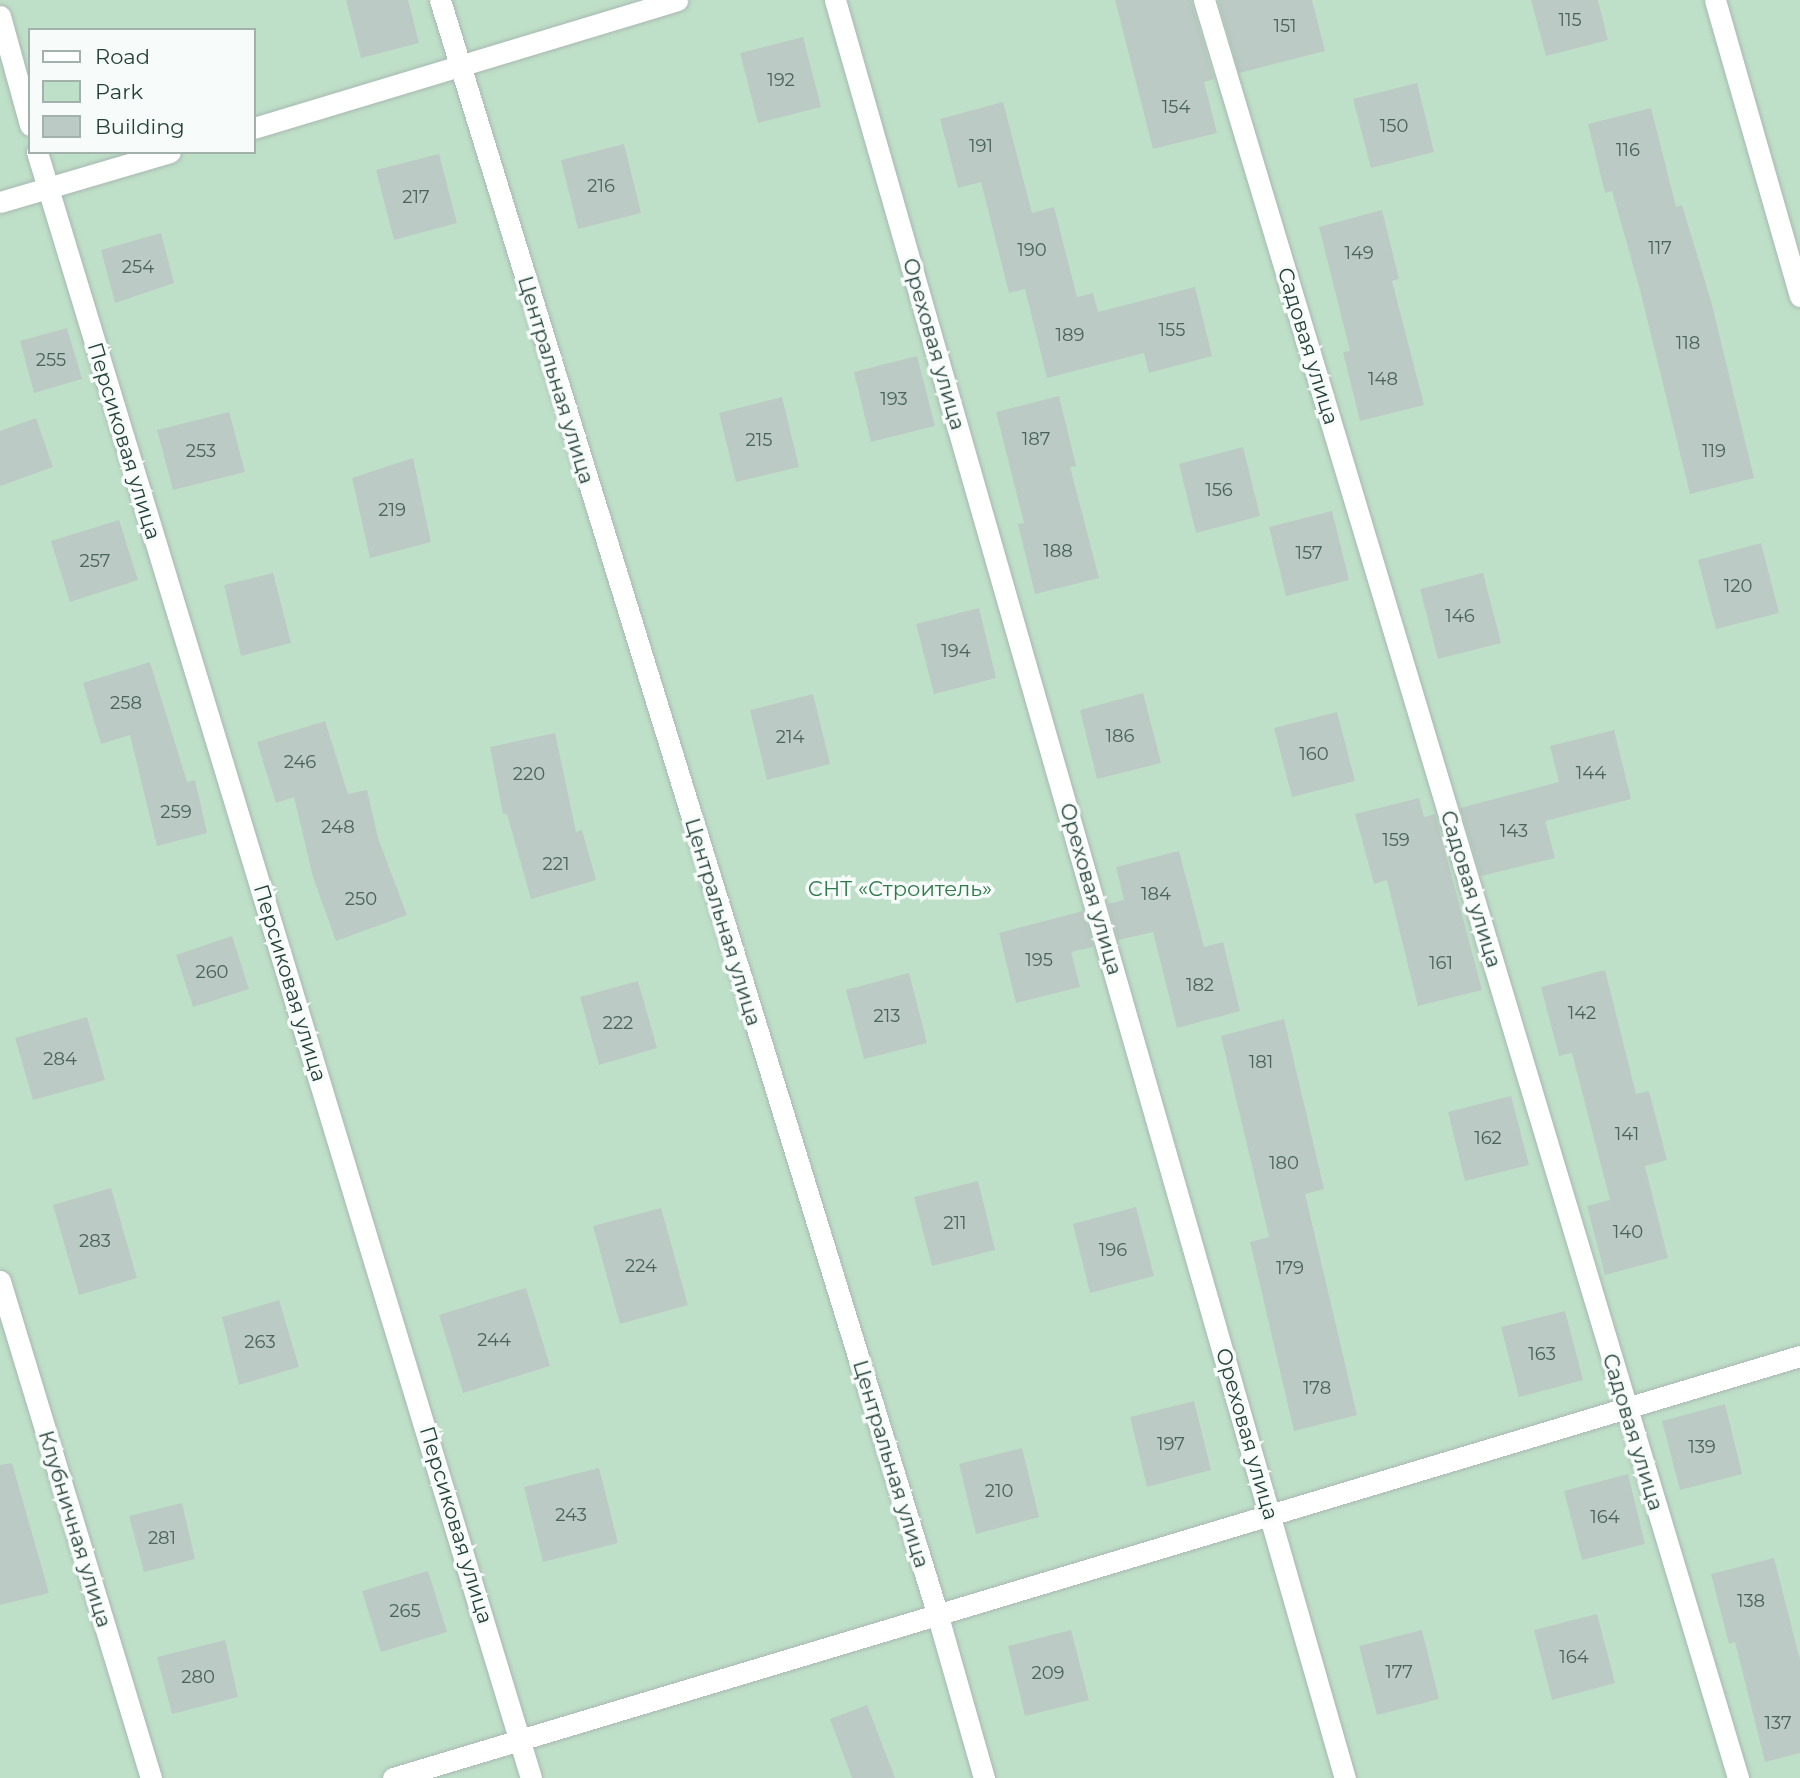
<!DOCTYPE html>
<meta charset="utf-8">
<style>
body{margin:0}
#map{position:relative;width:1800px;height:1778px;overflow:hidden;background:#e6efeb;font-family:Montserrat,sans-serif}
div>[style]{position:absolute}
.green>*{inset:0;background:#bfe0c8}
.building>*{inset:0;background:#bbcac4}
.roads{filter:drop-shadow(0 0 2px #a8b8b2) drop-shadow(0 0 2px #a8b8b2)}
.minor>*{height:21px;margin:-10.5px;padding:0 10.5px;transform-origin:10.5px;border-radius:10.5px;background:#fff}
span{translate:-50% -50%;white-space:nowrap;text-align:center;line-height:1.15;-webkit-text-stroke:7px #f7fbf9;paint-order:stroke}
.number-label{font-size:18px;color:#4a645c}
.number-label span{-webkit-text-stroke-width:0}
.street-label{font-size:21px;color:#24423a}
.park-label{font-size:21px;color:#2d7a4b}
.legend{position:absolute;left:28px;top:28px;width:228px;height:126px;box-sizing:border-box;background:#f7fbf9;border:2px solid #a3b1ad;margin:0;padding:9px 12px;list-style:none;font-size:21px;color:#24423a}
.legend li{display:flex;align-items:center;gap:14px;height:35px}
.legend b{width:35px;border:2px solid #a3b1ad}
</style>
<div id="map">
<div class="green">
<i style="clip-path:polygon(evenodd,0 0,1800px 0,1800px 1778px,0 1778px,0 0,30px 30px,254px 30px,254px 152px,30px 152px,30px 30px)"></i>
</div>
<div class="building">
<i style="clip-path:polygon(346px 0,408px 0,419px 43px,361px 58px)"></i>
<i style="clip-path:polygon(1115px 0,1191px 0,1214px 79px,1204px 82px,1217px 133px,1153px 149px)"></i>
<i style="clip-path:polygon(1218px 0,1312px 0,1325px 51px,1239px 73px)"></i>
<i style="clip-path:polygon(1531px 0,1598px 0,1608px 40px,1546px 56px)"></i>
<i style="clip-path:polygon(803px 37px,821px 107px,758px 123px,740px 53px)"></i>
<i style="clip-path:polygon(1417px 83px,1434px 152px,1371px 168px,1353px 99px)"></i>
<i style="clip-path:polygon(1003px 102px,1032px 213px,1054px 207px,1077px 297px,1093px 293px,1098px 312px,1195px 287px,1212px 356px,1149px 373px,1144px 353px,1047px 378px,1025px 289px,1009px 293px,981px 182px,958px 188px,940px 119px)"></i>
<i style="clip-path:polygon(1651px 108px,1676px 207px,1682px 205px,1711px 301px,1754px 478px,1690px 494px,1640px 290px,1612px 191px,1605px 193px,1588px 124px)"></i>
<i style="clip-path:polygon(624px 144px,641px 213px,578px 229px,561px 160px)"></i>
<i style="clip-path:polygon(439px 154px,457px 223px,394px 240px,376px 170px)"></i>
<i style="clip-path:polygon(1382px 210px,1399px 279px,1392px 281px,1424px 405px,1360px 421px,1343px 352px,1350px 351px,1319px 227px)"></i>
<i style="clip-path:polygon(161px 233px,174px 283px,115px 303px,101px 250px)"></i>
<i style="clip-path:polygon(67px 328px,82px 379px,34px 393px,20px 341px)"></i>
<i style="clip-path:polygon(917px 356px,935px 426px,871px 442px,854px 372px)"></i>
<i style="clip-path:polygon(1059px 396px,1076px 466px,1070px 467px,1099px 578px,1035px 594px,1018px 524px,1024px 523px,996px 412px)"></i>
<i style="clip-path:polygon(782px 397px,799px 467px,736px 482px,719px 413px)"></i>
<i style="clip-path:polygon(229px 412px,245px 472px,173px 490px,157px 430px)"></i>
<i style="clip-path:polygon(36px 418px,53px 467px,0 486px,0 431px)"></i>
<i style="clip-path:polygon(1243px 447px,1260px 516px,1196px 533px,1179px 464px)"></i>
<i style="clip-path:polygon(413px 458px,431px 542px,370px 558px,352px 478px)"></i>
<i style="clip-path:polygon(1332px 511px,1349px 580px,1286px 596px,1269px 527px)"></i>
<i style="clip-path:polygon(119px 520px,138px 580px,70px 602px,51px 541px)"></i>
<i style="clip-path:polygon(1761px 543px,1779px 613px,1716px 629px,1698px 560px)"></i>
<i style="clip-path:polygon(273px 573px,291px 643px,241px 656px,224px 585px)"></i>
<i style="clip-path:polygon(1483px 573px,1501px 643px,1438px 659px,1420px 589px)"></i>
<i style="clip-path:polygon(979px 608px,996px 678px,934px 694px,916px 624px)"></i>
<i style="clip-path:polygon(150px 662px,187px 782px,195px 780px,207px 833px,157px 846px,130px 735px,101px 744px,83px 683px)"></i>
<i style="clip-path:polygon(1143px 693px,1161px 763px,1097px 779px,1080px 710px)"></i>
<i style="clip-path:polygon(813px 694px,830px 764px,767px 780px,750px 710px)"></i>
<i style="clip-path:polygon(1337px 712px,1355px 781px,1292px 797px,1274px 728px)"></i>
<i style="clip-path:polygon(325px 721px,348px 794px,367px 790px,378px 838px,407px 915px,336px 941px,313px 877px,294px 797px,276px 803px,257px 742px)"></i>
<i style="clip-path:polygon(1614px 730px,1631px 799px,1545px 821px,1555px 858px,1481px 876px,1460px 808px,1559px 782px,1550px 746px)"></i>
<i style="clip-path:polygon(555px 733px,576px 832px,582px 830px,596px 880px,531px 899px,507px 814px,503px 814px,490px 747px)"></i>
<i style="clip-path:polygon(1419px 798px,1424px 817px,1435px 814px,1482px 990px,1418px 1006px,1387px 880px,1374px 884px,1355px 814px)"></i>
<i style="clip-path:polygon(1179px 851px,1204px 947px,1223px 942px,1240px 1011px,1177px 1028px,1153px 932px,1118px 940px,1108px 904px,1124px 900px,1116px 867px)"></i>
<i style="clip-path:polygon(1083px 911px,1093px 947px,1071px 952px,1080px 987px,1016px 1003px,999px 933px)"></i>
<i style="clip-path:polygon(232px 936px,249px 989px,193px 1007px,176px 955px)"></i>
<i style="clip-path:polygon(1605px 970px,1636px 1094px,1649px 1091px,1667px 1160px,1645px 1166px,1668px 1258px,1605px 1275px,1587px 1206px,1610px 1200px,1572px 1053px,1559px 1056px,1541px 987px)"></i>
<i style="clip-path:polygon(909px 973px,927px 1043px,864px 1059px,846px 990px)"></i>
<i style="clip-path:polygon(638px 981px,657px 1048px,599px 1065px,580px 997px)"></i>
<i style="clip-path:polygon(87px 1017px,105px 1080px,33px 1100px,15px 1038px)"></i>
<i style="clip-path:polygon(1284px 1019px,1324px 1189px,1305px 1194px,1357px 1415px,1294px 1431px,1250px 1242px,1269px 1237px,1221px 1036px)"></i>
<i style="clip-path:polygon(1511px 1096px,1529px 1165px,1465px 1181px,1448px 1112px)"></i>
<i style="clip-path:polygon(978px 1181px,995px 1250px,932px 1266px,914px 1197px)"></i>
<i style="clip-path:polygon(111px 1188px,137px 1278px,79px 1295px,53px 1205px)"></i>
<i style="clip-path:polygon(1136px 1207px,1154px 1276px,1090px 1293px,1073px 1224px)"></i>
<i style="clip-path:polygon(661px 1208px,688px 1305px,620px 1324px,593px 1226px)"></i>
<i style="clip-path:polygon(526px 1288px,550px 1366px,463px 1393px,439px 1315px)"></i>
<i style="clip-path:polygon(279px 1300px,299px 1367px,239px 1385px,222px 1317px)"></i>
<i style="clip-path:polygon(1565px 1311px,1583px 1380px,1519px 1397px,1501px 1327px)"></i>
<i style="clip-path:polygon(1194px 1401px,1211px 1470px,1147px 1487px,1130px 1417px)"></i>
<i style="clip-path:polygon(1725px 1404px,1742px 1474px,1680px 1490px,1662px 1421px)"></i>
<i style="clip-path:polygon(1022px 1448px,1039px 1517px,976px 1534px,959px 1464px)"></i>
<i style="clip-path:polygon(12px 1463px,49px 1593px,0 1605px,0 1465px)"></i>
<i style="clip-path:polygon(599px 1468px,618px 1543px,543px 1562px,524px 1487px)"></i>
<i style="clip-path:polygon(1628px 1474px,1645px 1544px,1582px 1560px,1564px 1491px)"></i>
<i style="clip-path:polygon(182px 1503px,195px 1559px,144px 1572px,129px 1516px)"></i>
<i style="clip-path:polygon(1774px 1558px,1800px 1660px,1800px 1753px,1765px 1762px,1735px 1642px,1729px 1644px,1711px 1574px)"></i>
<i style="clip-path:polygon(428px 1571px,447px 1632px,381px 1652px,362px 1591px)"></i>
<i style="clip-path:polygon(1597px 1614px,1615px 1683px,1552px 1700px,1534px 1630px)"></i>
<i style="clip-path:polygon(1071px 1630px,1089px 1700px,1025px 1716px,1008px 1646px)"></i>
<i style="clip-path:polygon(1422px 1630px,1439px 1699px,1377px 1715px,1359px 1646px)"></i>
<i style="clip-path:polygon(225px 1640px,238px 1697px,172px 1714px,157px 1657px)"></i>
<i style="clip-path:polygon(867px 1705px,895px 1778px,852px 1778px,830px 1719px)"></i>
</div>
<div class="roads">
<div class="minor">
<i style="left:440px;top:0;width:1688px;rotate:72.87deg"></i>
<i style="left:937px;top:1613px;width:172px;rotate:74.1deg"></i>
<i style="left:835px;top:0;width:1850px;rotate:74deg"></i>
<i style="left:1204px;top:0;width:1856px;rotate:73.28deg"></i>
<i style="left:1715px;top:0;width:308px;rotate:74deg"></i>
<i style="left:0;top:16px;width:113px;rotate:74.6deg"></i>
<i style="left:254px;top:128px;width:442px;rotate:-16.8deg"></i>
<i style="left:37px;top:152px;width:1699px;rotate:73.1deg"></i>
<i style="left:0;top:202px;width:177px;rotate:-16.4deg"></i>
<i style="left:0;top:1281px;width:519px;rotate:73.1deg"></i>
<i style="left:393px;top:1778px;width:1469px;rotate:-16.7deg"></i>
</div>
</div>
<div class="number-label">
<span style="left:1570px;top:20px">115</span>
<span style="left:1285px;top:26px">151</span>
<span style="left:781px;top:80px">192</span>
<span style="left:1176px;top:107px">154</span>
<span style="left:1394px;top:126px">150</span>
<span style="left:981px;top:146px">191</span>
<span style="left:1628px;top:150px">116</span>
<span style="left:601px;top:186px">216</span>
<span style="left:416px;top:197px">217</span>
<span style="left:1660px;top:248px">117</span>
<span style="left:1032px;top:250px">190</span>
<span style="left:1359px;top:253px">149</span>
<span style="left:138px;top:267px">254</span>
<span style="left:1172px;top:330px">155</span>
<span style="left:1070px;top:335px">189</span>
<span style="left:1688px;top:343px">118</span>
<span style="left:51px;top:360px">255</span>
<span style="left:1383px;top:379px">148</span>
<span style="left:894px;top:399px">193</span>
<span style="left:1036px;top:439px">187</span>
<span style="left:759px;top:440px">215</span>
<span style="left:201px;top:451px">253</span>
<span style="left:1714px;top:451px">119</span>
<span style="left:1219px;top:490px">156</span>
<span style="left:392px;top:510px">219</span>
<span style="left:1058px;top:551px">188</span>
<span style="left:1309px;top:553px">157</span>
<span style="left:95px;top:561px">257</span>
<span style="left:1738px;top:586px">120</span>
<span style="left:1460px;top:616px">146</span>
<span style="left:956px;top:651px">194</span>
<span style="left:126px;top:703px">258</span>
<span style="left:1120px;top:736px">186</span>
<span style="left:790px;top:737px">214</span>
<span style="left:1314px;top:754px">160</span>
<span style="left:300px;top:762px">246</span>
<span style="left:1591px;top:773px">144</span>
<span style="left:529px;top:774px">220</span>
<span style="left:176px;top:812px">259</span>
<span style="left:338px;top:827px">248</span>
<span style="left:1514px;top:831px">143</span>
<span style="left:1396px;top:840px">159</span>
<span style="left:556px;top:864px">221</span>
<span style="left:1156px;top:894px">184</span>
<span style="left:361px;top:899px">250</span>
<span style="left:1039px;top:960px">195</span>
<span style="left:1441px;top:963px">161</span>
<span style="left:212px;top:972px">260</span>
<span style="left:1200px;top:985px">182</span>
<span style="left:1582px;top:1013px">142</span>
<span style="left:887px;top:1016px">213</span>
<span style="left:618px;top:1023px">222</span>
<span style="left:60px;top:1059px">284</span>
<span style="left:1261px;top:1062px">181</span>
<span style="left:1627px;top:1134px">141</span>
<span style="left:1488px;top:1138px">162</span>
<span style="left:1284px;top:1163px">180</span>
<span style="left:955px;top:1223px">211</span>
<span style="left:1628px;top:1232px">140</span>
<span style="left:95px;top:1241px">283</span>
<span style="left:1113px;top:1250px">196</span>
<span style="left:641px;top:1266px">224</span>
<span style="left:1290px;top:1268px">179</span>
<span style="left:494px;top:1340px">244</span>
<span style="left:260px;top:1342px">263</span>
<span style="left:1542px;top:1354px">163</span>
<span style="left:1317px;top:1388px">178</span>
<span style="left:1171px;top:1444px">197</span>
<span style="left:1702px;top:1447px">139</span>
<span style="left:999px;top:1491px">210</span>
<span style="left:571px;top:1515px">243</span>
<span style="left:1605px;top:1517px">164</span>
<span style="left:162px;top:1538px">281</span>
<span style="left:1751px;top:1601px">138</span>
<span style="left:405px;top:1611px">265</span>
<span style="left:1574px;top:1657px">164</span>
<span style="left:1399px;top:1672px">177</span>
<span style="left:1048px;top:1673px">209</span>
<span style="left:198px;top:1677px">280</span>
<span style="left:1778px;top:1723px">137</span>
</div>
<div class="street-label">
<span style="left:934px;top:344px;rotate:74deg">Ореховая улица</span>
<span style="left:1308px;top:346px;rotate:73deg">Садовая улица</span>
<span style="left:556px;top:380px;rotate:73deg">Центральная улица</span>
<span style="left:124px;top:441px;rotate:73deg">Персиковая улица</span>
<span style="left:1091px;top:889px;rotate:74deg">Ореховая улица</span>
<span style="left:1471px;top:889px;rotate:73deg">Садовая улица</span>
<span style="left:723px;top:922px;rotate:73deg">Центральная улица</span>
<span style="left:290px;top:983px;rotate:73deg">Персиковая улица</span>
<span style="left:1633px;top:1432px;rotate:73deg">Садовая улица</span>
<span style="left:1247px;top:1434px;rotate:74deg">Ореховая улица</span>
<span style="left:891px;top:1464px;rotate:73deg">Центральная улица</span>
<span style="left:456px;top:1525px;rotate:73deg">Персиковая улица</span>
<span style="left:75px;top:1529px;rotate:73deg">Клубничная улица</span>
</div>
<div class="park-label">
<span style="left:900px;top:889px">СНТ «Строитель»</span>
</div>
<ul class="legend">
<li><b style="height:9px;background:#fff"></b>Road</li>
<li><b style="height:19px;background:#bfe0c8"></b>Park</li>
<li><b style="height:19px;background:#bbcac4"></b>Building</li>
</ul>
</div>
